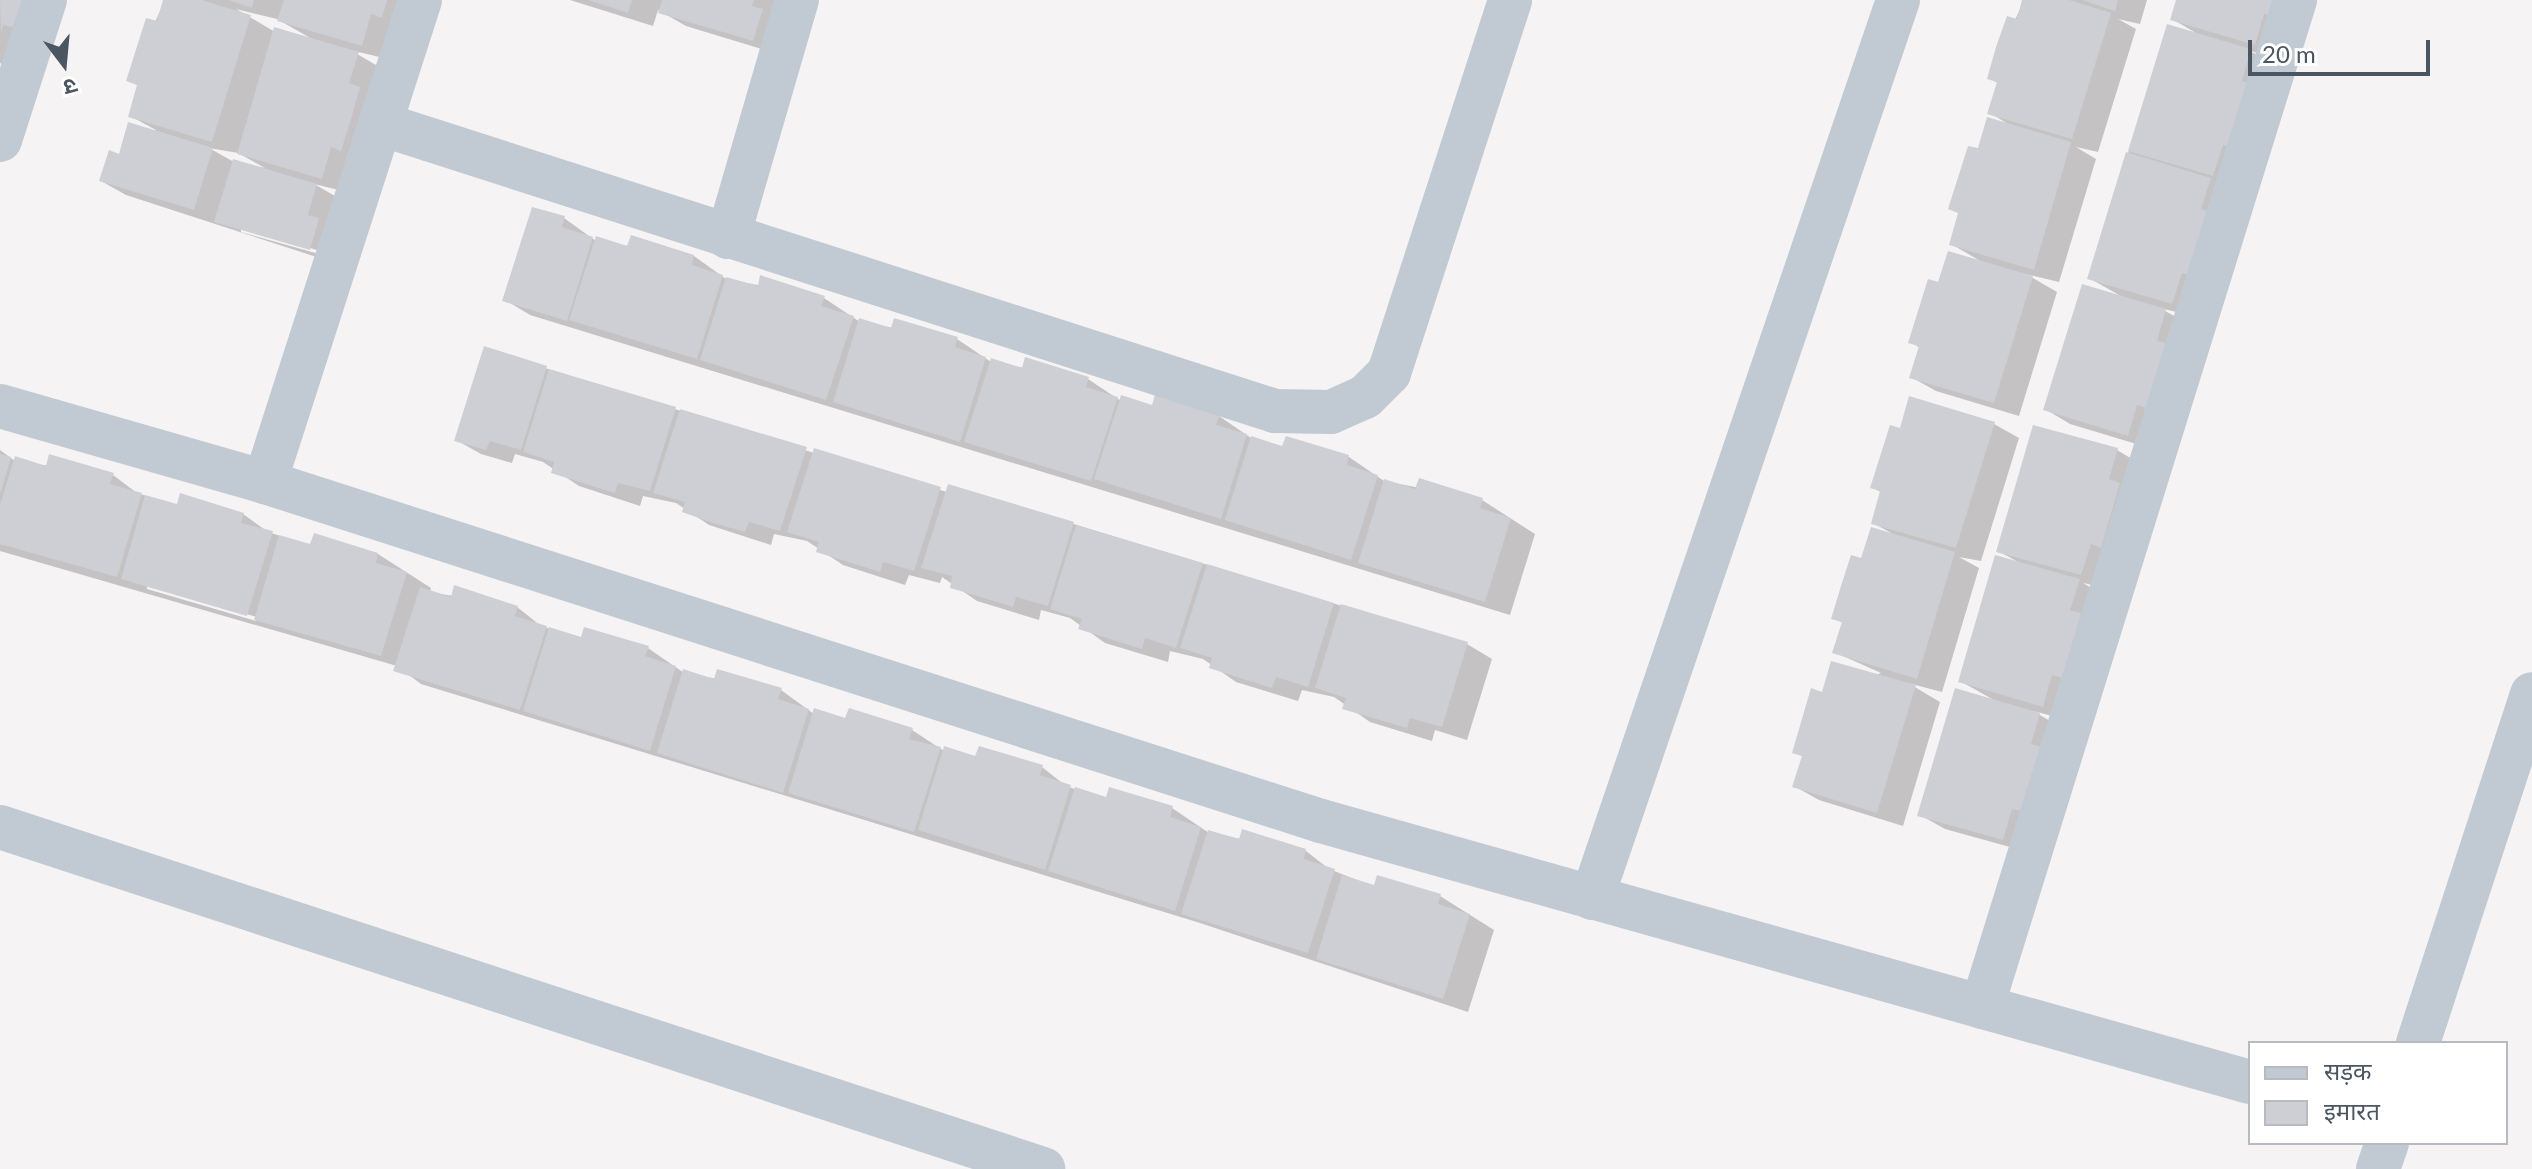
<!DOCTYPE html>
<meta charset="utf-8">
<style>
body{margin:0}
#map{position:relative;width:2532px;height:1169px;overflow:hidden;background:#f5f3f3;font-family:Lato,"Noto Sans Devanagari",sans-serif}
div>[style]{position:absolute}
.shadow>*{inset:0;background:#0003}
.building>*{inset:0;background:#cdcfd5}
.minor>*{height:44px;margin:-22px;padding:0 22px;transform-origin:22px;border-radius:22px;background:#c1cad2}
span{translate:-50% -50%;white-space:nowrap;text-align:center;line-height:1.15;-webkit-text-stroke:6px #fff;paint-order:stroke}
.legend{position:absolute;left:2248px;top:1041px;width:260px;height:104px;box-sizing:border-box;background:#fff;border:2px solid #b7bbc0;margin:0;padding:10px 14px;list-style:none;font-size:24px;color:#4a5661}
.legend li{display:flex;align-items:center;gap:16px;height:40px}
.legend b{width:40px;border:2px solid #b7bbc0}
.north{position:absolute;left:24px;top:24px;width:80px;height:80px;-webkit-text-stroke:6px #fff;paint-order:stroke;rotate:164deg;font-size:22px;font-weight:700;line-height:32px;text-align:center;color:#4a5661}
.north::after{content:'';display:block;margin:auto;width:28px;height:36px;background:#4a5661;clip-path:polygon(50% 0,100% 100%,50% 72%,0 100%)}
.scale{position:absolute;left:2248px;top:40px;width:182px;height:36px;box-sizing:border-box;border:4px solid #4a5661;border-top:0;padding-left:10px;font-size:24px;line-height:28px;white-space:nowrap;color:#4a5661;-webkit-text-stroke:6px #fff;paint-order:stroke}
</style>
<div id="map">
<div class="shadow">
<i style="clip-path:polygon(0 0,50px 0,18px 69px,0 63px)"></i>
<i style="clip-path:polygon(evenodd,165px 0,416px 0,388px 59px,350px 50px,383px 69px,347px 192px,314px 184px,342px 200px,335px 263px,126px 195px,101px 181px,121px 156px,156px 130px,130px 116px,138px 86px,129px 80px,165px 0,236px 9px,277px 19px,312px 39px,275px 32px,236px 9px,165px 0,209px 148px,238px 153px,265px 168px,234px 162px,209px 148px,165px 0,241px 227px,320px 251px,319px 254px,241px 232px,241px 227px)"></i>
<i style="clip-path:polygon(570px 0,783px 0,778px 54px,686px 26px,658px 10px,653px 26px)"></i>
<i style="clip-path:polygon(2024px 0,2147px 0,2140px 24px,2118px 19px,2136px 29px,2098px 152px,2076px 147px,2096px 159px,2059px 282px,2026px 274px,2057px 292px,2019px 416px,1936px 391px,1911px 377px,1920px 348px,1911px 342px,1940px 285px,1982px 262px,1951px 244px,2008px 124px,1990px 113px,1999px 84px,1989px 78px)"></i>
<i style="clip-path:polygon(2177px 0,2309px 0,2280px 58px,2250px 51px,2275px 65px,2197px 317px,2160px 308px,2190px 325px,2153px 449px,2070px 424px,2045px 409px,2119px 295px,2089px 278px,2168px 26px,2196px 33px,2172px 19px)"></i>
<i style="clip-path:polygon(564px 218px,596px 241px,694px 256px,726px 279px,824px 298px,860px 322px,957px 339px,991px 362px,1088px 379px,1121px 401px,1219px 416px,1251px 438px,1283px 449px,1287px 438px,1349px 457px,1384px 481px,1482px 500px,1535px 534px,1510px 615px,530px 315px,505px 300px)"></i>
<i style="clip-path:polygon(485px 349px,814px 453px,947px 492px,949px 486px,1467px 644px,1492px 659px,1467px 740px,1435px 730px,1432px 741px,1370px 722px,1334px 697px,1302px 690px,1298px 701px,1236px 682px,1203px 659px,1170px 651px,1168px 662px,1105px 643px,1070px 618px,1041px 610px,1039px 620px,977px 601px,942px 577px,940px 583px,909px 575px,905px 585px,843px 565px,807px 541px,774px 534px,771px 545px,709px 525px,676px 503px,643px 496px,640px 506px,579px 486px,543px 462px,515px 454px,512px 463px,481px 454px,456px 440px)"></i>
<i style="clip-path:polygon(1994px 424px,2019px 438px,1981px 561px,1959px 557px,1979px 568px,1942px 692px,1908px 683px,1940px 702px,1903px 826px,1819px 800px,1794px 786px,1804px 757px,1794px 752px,1823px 694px,1881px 673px,1834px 652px,1843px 623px,1834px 618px,1863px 560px,1891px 533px,1873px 523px,1882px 493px,1872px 487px,1902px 431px)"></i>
<i style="clip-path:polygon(2035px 427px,2117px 450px,2142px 465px,2107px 588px,2083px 583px,2104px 595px,2068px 720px,2033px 711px,2064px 729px,2028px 852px,1945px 829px,1920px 815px,1992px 699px,1960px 681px,2018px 562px,1998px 551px)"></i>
<i style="clip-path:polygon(evenodd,0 450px,15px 461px,113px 475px,137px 493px,178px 506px,243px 514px,268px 532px,311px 546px,378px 554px,431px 588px,430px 592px,517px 607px,541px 626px,583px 639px,648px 648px,684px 673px,781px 690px,814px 714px,912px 730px,944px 751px,1042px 767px,1066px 786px,1107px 800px,1110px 790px,1172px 808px,1209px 833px,1306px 851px,1329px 869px,1375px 887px,1440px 896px,1494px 930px,1468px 1012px,1200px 923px,421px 684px,397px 666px,0 551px,0 450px,147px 585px,257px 617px,256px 621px,147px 589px,147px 585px)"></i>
</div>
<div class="building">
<i style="clip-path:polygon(0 0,22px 0,13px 27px,3px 25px,1px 33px)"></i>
<i style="clip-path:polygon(163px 0,201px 0,251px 15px,212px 142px,128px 117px,137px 85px,126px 81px,146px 18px,157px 21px)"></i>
<i style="clip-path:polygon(228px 0,254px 0,252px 8px)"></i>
<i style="clip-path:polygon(284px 0,387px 0,382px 18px,371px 14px,362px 46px,277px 21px)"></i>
<i style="clip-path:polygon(588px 0,632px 0,628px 13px)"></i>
<i style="clip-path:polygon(662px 0,754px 0,752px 6px,763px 9px,753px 41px,658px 13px)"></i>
<i style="clip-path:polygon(2022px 0,2069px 0,2111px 13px,2072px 139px,1987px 114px,1997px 82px,1987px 79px,1996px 47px,2007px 16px,2017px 19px)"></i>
<i style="clip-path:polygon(2082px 0,2118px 0,2115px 11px)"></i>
<i style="clip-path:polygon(2176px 0,2279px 0,2274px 17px,2264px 14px,2255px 45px,2170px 20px)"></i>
<i style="clip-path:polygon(2167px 24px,2251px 49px,2242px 81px,2253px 84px,2233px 148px,2223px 145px,2213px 176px,2128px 151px)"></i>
<i style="clip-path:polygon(274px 27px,359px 52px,349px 83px,360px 87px,351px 119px,341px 151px,331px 147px,322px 179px,237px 154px)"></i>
<i style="clip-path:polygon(1987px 117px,2071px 142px,2034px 270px,1949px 245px,1958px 213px,1948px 209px,1968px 146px,1978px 148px)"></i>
<i style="clip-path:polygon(128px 122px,213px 148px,194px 210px,99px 181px,109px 150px,119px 154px)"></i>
<i style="clip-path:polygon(2126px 152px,2211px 178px,2201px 209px,2211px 212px,2193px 276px,2182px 273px,2172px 304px,2087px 279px)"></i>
<i style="clip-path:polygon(233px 159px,317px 184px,308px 215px,319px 218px,310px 250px,214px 222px)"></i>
<i style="clip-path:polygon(532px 207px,565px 216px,562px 227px,593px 237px,567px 321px,502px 301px)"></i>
<i style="clip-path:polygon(631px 235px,694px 255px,692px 265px,723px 275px,697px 359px,569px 320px,596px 236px,627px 246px)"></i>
<i style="clip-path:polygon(1948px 251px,2033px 276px,1994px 403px,1909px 378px,1919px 346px,1908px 343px,1928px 279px,1938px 282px)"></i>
<i style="clip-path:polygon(760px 275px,825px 296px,821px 306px,854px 316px,826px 400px,700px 360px,726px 277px,758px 286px)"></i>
<i style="clip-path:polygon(2082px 284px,2166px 309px,2157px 341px,2167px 343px,2147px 408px,2137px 405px,2128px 436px,2043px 410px)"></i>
<i style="clip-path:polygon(859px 318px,891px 328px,894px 318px,958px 337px,955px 347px,986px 357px,960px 442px,833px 402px)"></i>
<i style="clip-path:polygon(484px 346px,547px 366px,521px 450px,490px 441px,486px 450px,454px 441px)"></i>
<i style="clip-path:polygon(1025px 357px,1089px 377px,1086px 387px,1118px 397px,1091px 481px,964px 442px,991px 358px,1022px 368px)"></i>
<i style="clip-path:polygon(549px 369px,676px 407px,650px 491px,618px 483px,615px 493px,551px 473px,554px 462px,523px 452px)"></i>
<i style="clip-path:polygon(1121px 395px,1152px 405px,1155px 395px,1220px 414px,1216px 425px,1247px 434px,1221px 519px,1094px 479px)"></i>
<i style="clip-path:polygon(1909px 396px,1995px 422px,1956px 548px,1871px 524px,1880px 491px,1870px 488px,1890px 425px,1900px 428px)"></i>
<i style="clip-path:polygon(680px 409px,807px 447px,780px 531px,749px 522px,745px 532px,713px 523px,682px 512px,685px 502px,653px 493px)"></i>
<i style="clip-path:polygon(2033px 425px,2118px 448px,2109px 479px,2120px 483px,2101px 548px,2091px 544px,2081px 575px,1996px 552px)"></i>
<i style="clip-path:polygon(1251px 436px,1282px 446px,1286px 436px,1349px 455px,1347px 465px,1378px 475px,1351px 560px,1225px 520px)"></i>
<i style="clip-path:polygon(814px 448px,941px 487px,914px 571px,883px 562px,880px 572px,816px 552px,819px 542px,787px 532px)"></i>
<i style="clip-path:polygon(0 454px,11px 457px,1px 492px,0 492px)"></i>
<i style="clip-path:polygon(49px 454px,114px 473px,110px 484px,142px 493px,117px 577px,0 544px,0 505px,15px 456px,46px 466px)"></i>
<i style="clip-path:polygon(1419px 478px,1483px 498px,1480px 508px,1511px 518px,1485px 602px,1358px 563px,1384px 479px,1415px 489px)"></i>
<i style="clip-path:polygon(948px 484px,1074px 522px,1048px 606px,1016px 597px,1013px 607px,981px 597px,950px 588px,952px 576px,921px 568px)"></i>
<i style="clip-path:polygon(180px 493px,244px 513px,241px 523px,273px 531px,247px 616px,121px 579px,145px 495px,177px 504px)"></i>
<i style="clip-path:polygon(1076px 525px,1203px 563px,1176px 648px,1145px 638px,1142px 649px,1078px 629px,1082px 619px,1050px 609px)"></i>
<i style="clip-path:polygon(1871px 527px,1955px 552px,1917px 679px,1832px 653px,1842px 622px,1831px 619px,1841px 586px,1851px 555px,1861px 558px)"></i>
<i style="clip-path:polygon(314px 533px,378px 553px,376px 563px,407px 572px,381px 656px,254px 620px,279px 535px,310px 544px)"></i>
<i style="clip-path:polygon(1995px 555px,2080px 579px,2070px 610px,2081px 613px,2072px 645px,2062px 678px,2052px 675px,2043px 707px,1958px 682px)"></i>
<i style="clip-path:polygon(1207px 564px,1334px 603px,1308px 687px,1276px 677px,1272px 688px,1240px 678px,1209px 668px,1212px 658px,1180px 648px)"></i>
<i style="clip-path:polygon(454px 585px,518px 606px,515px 616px,547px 626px,520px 710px,393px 671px,420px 587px,451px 597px)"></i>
<i style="clip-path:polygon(1341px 604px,1468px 642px,1442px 727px,1410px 718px,1407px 728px,1342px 709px,1346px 698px,1315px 688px)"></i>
<i style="clip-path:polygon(549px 627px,581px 637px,584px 627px,649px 646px,645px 656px,676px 666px,650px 751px,523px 711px)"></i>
<i style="clip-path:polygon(1831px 661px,1916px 685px,1877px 813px,1792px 787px,1802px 756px,1792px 753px,1811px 688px,1822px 692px)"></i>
<i style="clip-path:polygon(683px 669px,714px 679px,717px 669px,782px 688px,778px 699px,809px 709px,783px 793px,657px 753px)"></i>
<i style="clip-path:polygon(1955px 688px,2040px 713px,2031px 744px,2041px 747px,2022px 811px,2012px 809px,2003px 840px,1917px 816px)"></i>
<i style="clip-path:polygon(814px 708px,845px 718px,849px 708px,913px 728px,909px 739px,941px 747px,914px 832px,788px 793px)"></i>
<i style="clip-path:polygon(944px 746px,975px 756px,979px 746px,1043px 765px,1040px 775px,1071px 785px,1045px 870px,918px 830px)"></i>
<i style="clip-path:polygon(1075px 787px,1106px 797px,1109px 787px,1173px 806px,1170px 817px,1201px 827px,1175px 911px,1048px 871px)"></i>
<i style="clip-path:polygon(1242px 829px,1306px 849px,1304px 859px,1335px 869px,1308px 953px,1181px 914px,1208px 830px,1239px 839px)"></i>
<i style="clip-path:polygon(1342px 875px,1374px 885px,1377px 875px,1441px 894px,1438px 904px,1470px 914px,1443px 999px,1316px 959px)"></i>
</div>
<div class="minor">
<i style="left:381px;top:124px;width:939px;rotate:17.8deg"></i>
<i style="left:1275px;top:411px;width:56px;rotate:1deg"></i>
<i style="left:1331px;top:412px;width:37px;rotate:-24deg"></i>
<i style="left:1365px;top:397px;width:34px;rotate:-45deg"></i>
<i style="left:1389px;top:373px;width:392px;rotate:-72deg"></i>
<i style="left:0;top:140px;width:147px;rotate:-72.2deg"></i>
<i style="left:728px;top:237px;width:247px;rotate:-73.8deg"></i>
<i style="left:0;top:406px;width:276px;rotate:16deg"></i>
<i style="left:265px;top:482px;width:1109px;rotate:17.8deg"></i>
<i style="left:1321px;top:821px;width:965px;rotate:15.69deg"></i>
<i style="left:265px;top:482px;width:506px;rotate:-72.17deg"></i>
<i style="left:0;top:827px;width:1098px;rotate:18.15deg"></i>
<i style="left:1592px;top:898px;width:949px;rotate:-71.18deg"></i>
<i style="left:1982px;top:1007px;width:1055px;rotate:-72.73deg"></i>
<i style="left:2418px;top:1043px;width:367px;rotate:-71.9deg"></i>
<i style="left:2378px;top:1169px;width:28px;rotate:-71deg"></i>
</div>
<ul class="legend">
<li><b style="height:10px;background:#c1cad2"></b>सड़क</li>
<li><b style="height:22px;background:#cdcfd5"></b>इमारत</li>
</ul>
<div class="north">उ</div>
<div class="scale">20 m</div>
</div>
